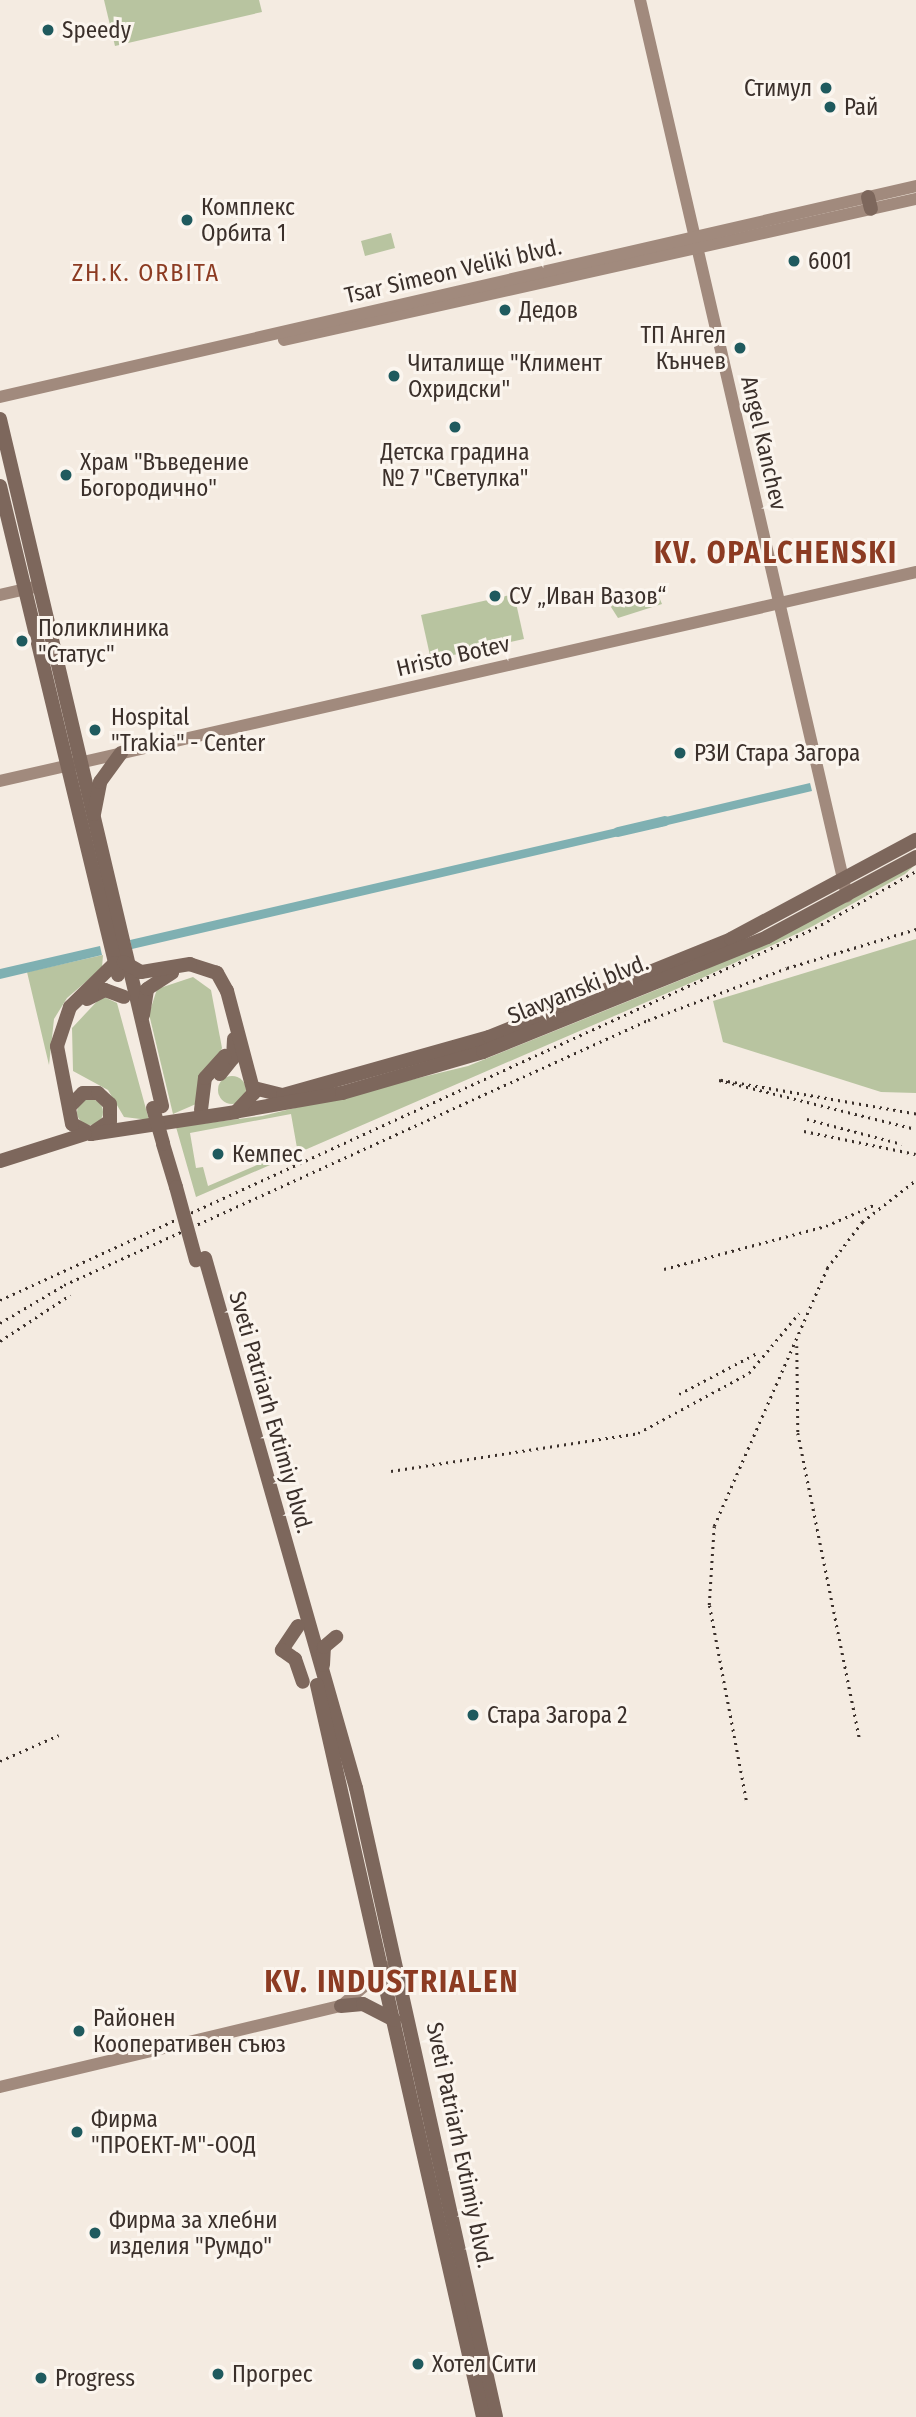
<!DOCTYPE html>
<meta charset="utf-8">
<style>
body{margin:0}
#map{position:relative;width:916px;height:2417px;overflow:hidden;background:#f4ebe1;font-family:"Fira Sans Condensed",sans-serif}
div>[style]{position:absolute}
.green>*{inset:0;background:#b8c4a0}
.round{border-radius:50%}
.water>*{inset:0;background:#7fb0b2}
.canal>*{height:10px;margin:-5px;padding:0 5px;transform-origin:5px;border-radius:5px;background:#7fb0b2}
.secondary>*{height:12px;margin:-6px;padding:0 6px;transform-origin:6px;border-radius:6px;background:#a18a7d}
.primary>*{height:14px;margin:-7px;padding:0 7px;transform-origin:7px;border-radius:7px;background:#7d675c}
.rail>*{height:2.5px;margin-top:-1.25px;transform-origin:0;background:repeating-linear-gradient(90deg,#3b302b 0 2px,transparent 0 7px)}
.primary-bridge>*{height:14px;margin:-7px;padding:0 7px;transform-origin:7px;border-radius:7px;background:#7d675c}
.dots>*{width:19px;height:19px;translate:-50% -50%;box-sizing:border-box;border:4px solid #fbf5ee;border-radius:50%}
span{translate:-50% -50%;white-space:nowrap;text-align:center;line-height:1.15;-webkit-text-stroke:6px #fbf5ee;paint-order:stroke}
.poi-label{font-size:23px;color:#3b302b}
.left{translate:0 -50%;text-align:left}
.right{translate:-100% -50%;text-align:right}
.street-label{font-size:23px;color:#3b302b}
.neighbourhood-label{font-size:24px;color:#8c3b22;letter-spacing:2px}
.district-label{font-size:30px;color:#8c3b22;font-weight:700;letter-spacing:2px}
</style>
<div id="map">
<div class="green">
<i style="clip-path:polygon(104px 0,259px 0,262px 12px,115px 46px)"></i>
<i style="clip-path:polygon(391px 233px,395px 248px,365px 256px,361px 241px)"></i>
<i style="clip-path:polygon(623px 590px,656px 590px,662px 604px,618px 618px,611px 607px)"></i>
<i style="clip-path:polygon(514px 594px,524px 639px,431px 660px,421px 615px)"></i>
<i style="clip-path:polygon(evenodd,916px 864px,905px 874px,813px 926px,702px 978px,196px 1197px,176px 1127px,262px 1116px,468px 1066px,698px 973px,916px 864px,291px 1114px,297px 1148px,208px 1186px,203px 1167px,196px 1168px,190px 1133px,291px 1114px)"></i>
<i style="clip-path:polygon(916px 939px,916px 1093px,881px 1092px,723px 1042px,713px 1001px)"></i>
<i style="clip-path:polygon(103px 955px,102px 968px,67px 998px,54px 1019px,49px 1065px,27px 972px)"></i>
<i style="clip-path:polygon(193px 977px,211px 990px,222px 1048px,196px 1104px,173px 1114px,149px 1014px,157px 989px)"></i>
<i style="clip-path:polygon(102px 996px,117px 1003px,149px 1120px,124px 1117px,108px 1090px,73px 1071px,72px 1028px)"></i>
<i class="round" style="left:218px;top:1076px;width:28px;height:28px"></i>
<i class="round" style="left:77px;top:1099px;width:26px;height:26px"></i>
</div>
<div class="water">
<i style="clip-path:polygon(810px 783px,812px 791px,655px 828px,653px 820px)"></i>
<i style="clip-path:polygon(630px 825px,632px 833px,132px 949px,130px 940px)"></i>
<i style="clip-path:polygon(100px 946px,102px 955px,0 979px,0 969px)"></i>
</div>
<div class="canal">
<i style="left:618px;top:832px;width:48px;rotate:-13.2deg"></i>
</div>
<div class="secondary">
<i style="left:640px;top:0;width:920px;rotate:76.99deg"></i>
<i style="left:284px;top:340px;width:648px;rotate:-12.58deg"></i>
<i style="left:0;top:397px;width:940px;rotate:-12.97deg"></i>
<i style="left:0;top:595px;width:35px;rotate:-13deg"></i>
<i style="left:0;top:781px;width:940px;rotate:-12.85deg"></i>
<i style="left:0;top:2087px;width:350px;rotate:-13.4deg"></i>
<i style="left:341px;top:2006px;width:60px;rotate:-40.3deg"></i>
</div>
<div class="primary">
<i style="left:868px;top:197px;width:12px;rotate:76deg"></i>
<i style="left:0;top:419px;width:706px;rotate:76.73deg"></i>
<i style="left:0;top:486px;width:503px;rotate:76.43deg"></i>
<i style="left:94px;top:814px;width:33px;rotate:-79deg"></i>
<i style="left:100px;top:782px;width:36px;rotate:-54deg"></i>
<i style="left:87px;top:999px;width:20px;rotate:-27deg"></i>
<i style="left:105px;top:990px;width:20px;rotate:20deg"></i>
<i style="left:143px;top:1015px;width:26px;rotate:-81deg"></i>
<i style="left:147px;top:989px;width:30px;rotate:-33deg"></i>
<i style="left:220px;top:1074px;width:21px;rotate:-51deg"></i>
<i style="left:233px;top:1058px;width:19px;rotate:-87deg"></i>
<i style="left:254px;top:1088px;width:30px;rotate:14deg"></i>
<i style="left:283px;top:1095px;width:214px;rotate:-15.7deg"></i>
<i style="left:489px;top:1037px;width:261px;rotate:-22deg"></i>
<i style="left:731px;top:939px;width:210px;rotate:-28.2deg"></i>
<i style="left:70px;top:1106px;width:18px;rotate:-45deg"></i>
<i style="left:83px;top:1093px;width:15px"></i>
<i style="left:98px;top:1093px;width:16px;rotate:43deg"></i>
<i style="left:110px;top:1104px;width:17px;rotate:90deg"></i>
<i style="left:110px;top:1121px;width:23px;rotate:146deg"></i>
<i style="left:91px;top:1134px;width:21px;rotate:-152deg"></i>
<i style="left:72px;top:1124px;width:79px;rotate:-100.9deg"></i>
<i style="left:57px;top:1046px;width:41px;rotate:-71.6deg"></i>
<i style="left:70px;top:1007px;width:63px;rotate:-44.4deg"></i>
<i style="left:201px;top:1110px;width:32px;rotate:-83deg"></i>
<i style="left:205px;top:1078px;width:30px;rotate:-48deg"></i>
<i style="left:239px;top:1111px;width:105px;rotate:-9.9deg"></i>
<i style="left:342px;top:1093px;width:147px;rotate:-16.2deg"></i>
<i style="left:483px;top:1052px;width:306px;rotate:-22deg"></i>
<i style="left:767px;top:937px;width:169px;rotate:-28.2deg"></i>
<i style="left:91px;top:1134px;width:147px;rotate:-8.6deg"></i>
<i style="left:236px;top:1112px;width:26px;rotate:-47deg"></i>
<i style="left:254px;top:1093px;width:106px;rotate:-104.8deg"></i>
<i style="left:227px;top:991px;width:21px;rotate:-119deg"></i>
<i style="left:217px;top:973px;width:28px;rotate:-162deg"></i>
<i style="left:190px;top:964px;width:50px;rotate:170.7deg"></i>
<i style="left:141px;top:972px;width:20px;rotate:-150deg"></i>
<i style="left:163px;top:1144px;width:45px;rotate:73.2deg"></i>
<i style="left:0;top:1161px;width:89px;rotate:-17.6deg"></i>
<i style="left:205px;top:1258px;width:551px;rotate:74.1deg"></i>
<i style="left:356px;top:1788px;width:644px;rotate:77.45deg"></i>
<i style="left:298px;top:1626px;width:29px;rotate:124deg"></i>
<i style="left:282px;top:1650px;width:16px;rotate:35deg"></i>
<i style="left:295px;top:1659px;width:24px;rotate:71deg"></i>
<i style="left:323px;top:1665px;width:18px;rotate:-87deg"></i>
<i style="left:324px;top:1647px;width:16px;rotate:-40deg"></i>
<i style="left:317px;top:1685px;width:751px;rotate:77.22deg"></i>
<i style="left:341px;top:2006px;width:22px;rotate:-5deg"></i>
<i style="left:363px;top:2004px;width:35px;rotate:27deg"></i>
</div>
<div class="rail">
<i style="left:916px;top:1114px;width:200px;rotate:-170.2deg"></i>
<i style="left:719px;top:1080px;width:203px;rotate:14deg"></i>
<i style="left:807px;top:1119px;width:98px;rotate:14.7deg"></i>
<i style="left:804px;top:1131px;width:114px;rotate:11.6deg"></i>
<i style="left:664px;top:1269px;width:168px;rotate:-14.9deg"></i>
<i style="left:826px;top:1226px;width:55px;rotate:-23.7deg"></i>
<i style="left:0;top:1300px;width:896px;rotate:-24.53deg"></i>
<i style="left:815px;top:928px;width:116px;rotate:-29.4deg"></i>
<i style="left:0;top:1323px;width:74px;rotate:-30.7deg"></i>
<i style="left:64px;top:1285px;width:641px;rotate:-24.41deg"></i>
<i style="left:648px;top:1020px;width:148px;rotate:-20.5deg"></i>
<i style="left:787px;top:968px;width:135px;rotate:-16.8deg"></i>
<i style="left:0;top:1341px;width:84px;rotate:-33.3deg"></i>
<i style="left:797px;top:1346px;width:87px;rotate:89.3deg"></i>
<i style="left:798px;top:1433px;width:313px;rotate:78.6deg"></i>
<i style="left:679px;top:1394px;width:90px;rotate:-27.7deg"></i>
<i style="left:391px;top:1471px;width:250px;rotate:-8.7deg"></i>
<i style="left:638px;top:1433px;width:126px;rotate:-28.4deg"></i>
<i style="left:749px;top:1373px;width:78px;rotate:-50.2deg"></i>
<i style="left:0;top:1761px;width:64px;rotate:-23.8deg"></i>
<i style="left:746px;top:1800px;width:198px;rotate:-100.7deg"></i>
<i style="left:709px;top:1605px;width:79px;rotate:-86.4deg"></i>
<i style="left:714px;top:1526px;width:282px;rotate:-66.3deg"></i>
<i style="left:827px;top:1268px;width:58px;rotate:-52.7deg"></i>
<i style="left:862px;top:1222px;width:68px;rotate:-37.9deg"></i>
</div>
<div class="primary-bridge">
<i style="left:153px;top:1108px;width:37px;rotate:74deg"></i>
<i style="left:176px;top:1187px;width:76px;rotate:74.7deg"></i>
</div>
<div class="dots">
<i style="left:48px;top:30px;background:#1f5a5e"></i>
<i style="left:826px;top:88px;background:#1f5a5e"></i>
<i style="left:830px;top:107px;background:#1f5a5e"></i>
<i style="left:187px;top:220px;background:#1f5a5e"></i>
<i style="left:794px;top:261px;background:#1f5a5e"></i>
<i style="left:505px;top:310px;background:#1f5a5e"></i>
<i style="left:740px;top:348px;background:#1f5a5e"></i>
<i style="left:394px;top:376px;background:#1f5a5e"></i>
<i style="left:455px;top:427px;background:#1f5a5e"></i>
<i style="left:66px;top:475px;background:#1f5a5e"></i>
<i style="left:495px;top:596px;background:#1f5a5e"></i>
<i style="left:22px;top:641px;background:#1f5a5e"></i>
<i style="left:95px;top:730px;background:#1f5a5e"></i>
<i style="left:680px;top:753px;background:#1f5a5e"></i>
<i style="left:218px;top:1154px;background:#1f5a5e"></i>
<i style="left:473px;top:1715px;background:#1f5a5e"></i>
<i style="left:79px;top:2031px;background:#1f5a5e"></i>
<i style="left:77px;top:2132px;background:#1f5a5e"></i>
<i style="left:95px;top:2233px;background:#1f5a5e"></i>
<i style="left:418px;top:2364px;background:#1f5a5e"></i>
<i style="left:218px;top:2374px;background:#1f5a5e"></i>
<i style="left:41px;top:2378px;background:#1f5a5e"></i>
</div>
<div class="poi-label">
<span class="left" style="left:62px;top:30px">Speedy</span>
<span class="right" style="left:812px;top:88px">Стимул</span>
<span class="left" style="left:844px;top:107px">Рай</span>
<span class="left" style="left:201px;top:220px">Комплекс<br>Орбита 1</span>
<span class="left" style="left:808px;top:261px">6001</span>
<span class="left" style="left:519px;top:310px">Дедов</span>
<span class="right" style="left:726px;top:348px">ТП Ангел<br>Кънчев</span>
<span class="left" style="left:408px;top:376px">Читалище "Климент<br>Охридски"</span>
<span style="left:455px;top:465px">Детска градина<br>№ 7 "Светулка"</span>
<span class="left" style="left:80px;top:475px">Храм "Въведение<br>Богородично"</span>
<span class="left" style="left:509px;top:596px">СУ „Иван Вазов“</span>
<span class="left" style="left:38px;top:641px">Поликлиника<br>"Статус"</span>
<span class="left" style="left:111px;top:730px">Hospital<br>"Trakia" - Center</span>
<span class="left" style="left:694px;top:753px">РЗИ Стара Загора</span>
<span class="left" style="left:232px;top:1154px">Кемпес</span>
<span class="left" style="left:487px;top:1715px">Стара Загора 2</span>
<span class="left" style="left:93px;top:2031px">Районен<br>Кооперативен съюз</span>
<span class="left" style="left:91px;top:2132px">Фирма<br>"ПРОЕКТ-М"-ООД</span>
<span class="left" style="left:109px;top:2233px">Фирма за хлебни<br>изделия "Румдо"</span>
<span class="left" style="left:432px;top:2364px">Хотел Сити</span>
<span class="left" style="left:232px;top:2374px">Прогрес</span>
<span class="left" style="left:55px;top:2378px">Progress</span>
</div>
<div class="street-label">
<span style="left:453px;top:271px;rotate:-13deg">Tsar Simeon Veliki blvd.</span>
<span style="left:764px;top:443px;rotate:77deg">Angel Kanchev</span>
<span style="left:453px;top:656px;rotate:-13deg">Hristo Botev</span>
<span style="left:578px;top:989px;rotate:-22deg">Slavyanski blvd.</span>
<span style="left:271px;top:1412px;rotate:74deg">Sveti Patriarh Evtimiy blvd.</span>
<span style="left:460px;top:2145px;rotate:78deg">Sveti Patriarh Evtimiy blvd.</span>
</div>
<div class="neighbourhood-label">
<span style="left:146px;top:274px">ZH.K. ORBITA</span>
</div>
<div class="district-label">
<span style="left:776px;top:553px">KV. OPALCHENSKI</span>
<span style="left:392px;top:1982px">KV. INDUSTRIALEN</span>
</div>
</div>
